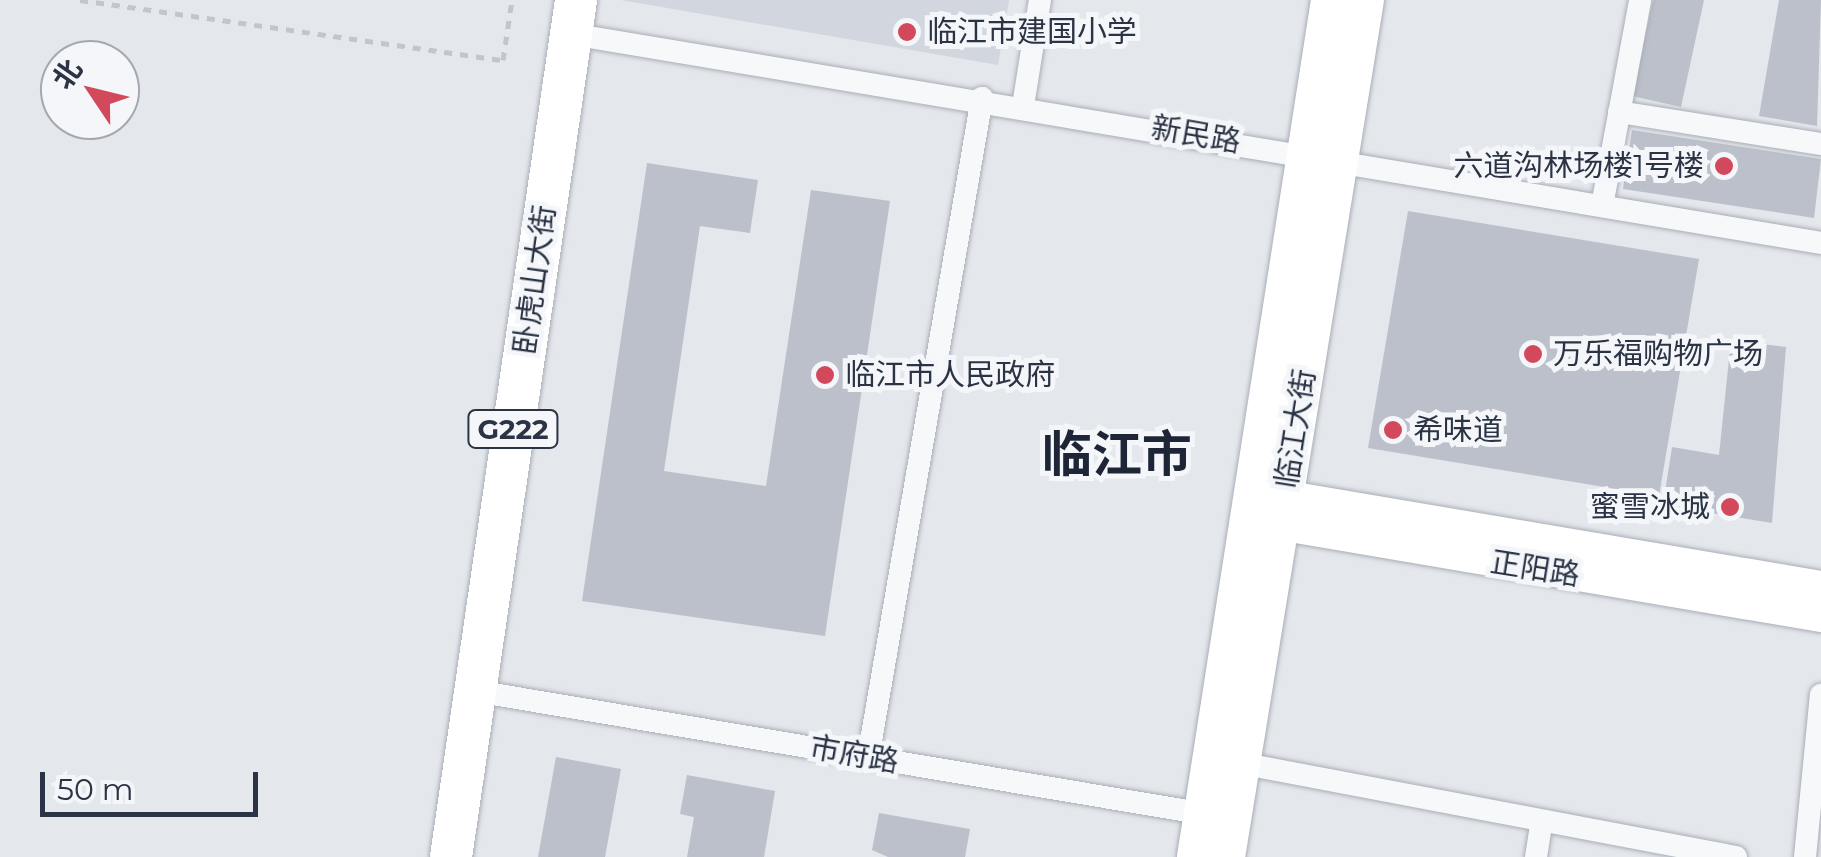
<!DOCTYPE html>
<meta charset="utf-8">
<style>
body{margin:0}
#map{position:relative;width:1821px;height:857px;overflow:hidden;background:#e4e7ec;font-family:Montserrat,"Noto Sans SC",sans-serif}
div>[style]{position:absolute}
.built>*{inset:0;background:#d2d6de}
.building>*{inset:0;background:#bbc0ca}
.path>*{height:5px;margin-top:-2.5px;transform-origin:0;background:repeating-linear-gradient(90deg,#c2c5cb 0 8px,transparent 0 16px)}
.roads{filter:drop-shadow(0 0 2px #a9aeb7) drop-shadow(0 0 2px #a9aeb7)}
.street>*{height:22px;margin:-11px;padding:0 11px;transform-origin:11px;border-radius:11px;background:#f7f8fa}
.secondary>*{height:32px;margin:-16px;padding:0 16px;transform-origin:16px;border-radius:16px;background:#fff}
.primary>*{height:38px;margin:-19px;padding:0 19px;transform-origin:19px;border-radius:19px;background:#fff}
.highway>*{height:42px;margin:-21px;padding:0 21px;transform-origin:21px;border-radius:21px;background:#fff}
.dots>*{width:28px;height:28px;translate:-50% -50%;box-sizing:border-box;border:5px solid #f4f6f9;border-radius:50%}
span{translate:-50% -50%;white-space:nowrap;text-align:center;line-height:1.15;-webkit-text-stroke:10px #f4f6f9;paint-order:stroke}
.shield-label span{padding:2px 8px;background:#f4f6f9;border:2px solid;border-radius:8px;-webkit-text-stroke-width:0}
.shield-label{font-size:28px;color:#2b3445;font-weight:700}
.poi-label{font-size:30px;color:#2b3445}
.left{translate:0 -50%;text-align:left}
.right{translate:-100% -50%;text-align:right}
.street-label{font-size:30px;color:#2b3445}
.town-label{font-size:50px;color:#1d2536;font-weight:700}
.north{position:absolute;left:40px;top:40px;width:100px;height:100px;box-sizing:border-box;background:#f4f6f9;border:2px solid #a4a8b1;border-radius:50%;rotate:305deg;font-size:28px;font-weight:700;line-height:40px;text-align:center;color:#2b3445}
.north::after{content:'';display:block;margin:auto;width:35px;height:45px;background:#d1495b;clip-path:polygon(50% 0,100% 100%,50% 72%,0 100%)}
.scale{position:absolute;left:40px;top:772px;width:218px;height:45px;box-sizing:border-box;border:5px solid #2b3445;border-top:0;padding-left:12px;font-size:30px;line-height:35px;white-space:nowrap;color:#2b3445;-webkit-text-stroke:8px #f4f6f9;paint-order:stroke}
</style>
<div id="map">
<div class="built">
<i style="clip-path:polygon(621px 0,1009px 0,998px 65px)"></i>
</div>
<div class="building">
<i style="clip-path:polygon(1653px 0,1704px 0,1681px 107px,1632px 96px)"></i>
<i style="clip-path:polygon(1779px 0,1821px 0,1817px 126px,1759px 116px)"></i>
<i style="clip-path:polygon(1632px 130px,1821px 159px,1814px 218px,1623px 189px)"></i>
<i style="clip-path:polygon(647px 163px,758px 180px,750px 233px,700px 226px,664px 471px,766px 486px,811px 190px,890px 201px,825px 636px,582px 601px)"></i>
<i style="clip-path:polygon(1408px 211px,1699px 259px,1659px 496px,1368px 448px)"></i>
<i style="clip-path:polygon(1731px 340px,1786px 347px,1772px 523px,1663px 505px,1672px 447px,1719px 455px)"></i>
<i style="clip-path:polygon(556px 757px,621px 769px,605px 857px,538px 857px)"></i>
<i style="clip-path:polygon(687px 775px,775px 791px,764px 857px,687px 857px,694px 817px,680px 814px)"></i>
<i style="clip-path:polygon(879px 813px,970px 829px,965px 857px,888px 857px,872px 850px)"></i>
</div>
<div class="path">
<i style="left:80px;top:0;width:427px;rotate:8.1deg"></i>
<i style="left:503px;top:60px;width:61px;rotate:-81.5deg"></i>
</div>
<div class="roads">
<div class="street">
<i style="left:571px;top:34px;width:1267px;rotate:9.49deg"></i>
<i style="left:1023px;top:106px;width:107px;rotate:-80.9deg"></i>
<i style="left:1619px;top:112px;width:205px;rotate:9deg"></i>
<i style="left:1602px;top:206px;width:209px;rotate:-79.5deg"></i>
<i style="left:475px;top:691px;width:746px;rotate:9.56deg"></i>
<i style="left:868px;top:758px;width:670px;rotate:-80.2deg"></i>
<i style="left:1229px;top:761px;width:516px;rotate:10.72deg"></i>
<i style="left:1536px;top:857px;width:32px;rotate:-81deg"></i>
<i style="left:1805px;top:857px;width:163px;rotate:-84.4deg"></i>
</div>
<div class="secondary">
<i style="left:1259px;top:492px;width:570px;rotate:9.59deg"></i>
<i style="left:1255px;top:520px;width:574px;rotate:9.63deg"></i>
</div>
<div class="primary">
<i style="left:1196px;top:857px;width:867px;rotate:-81.11deg"></i>
<i style="left:1226px;top:857px;width:868px;rotate:-80.79deg"></i>
</div>
<div class="highway">
<i style="left:451px;top:857px;width:866px;rotate:-81.7deg"></i>
</div>
</div>
<div class="dots">
<i style="left:907px;top:32px;background:#d1495b"></i>
<i style="left:1724px;top:166px;background:#d1495b"></i>
<i style="left:1533px;top:354px;background:#d1495b"></i>
<i style="left:825px;top:375px;background:#d1495b"></i>
<i style="left:1393px;top:430px;background:#d1495b"></i>
<i style="left:1730px;top:507px;background:#d1495b"></i>
</div>
<div class="shield-label">
<span style="left:513px;top:429px">G222</span>
</div>
<div class="poi-label">
<span class="left" style="left:927px;top:32px">临江市建国小学</span>
<span class="right" style="left:1704px;top:166px">六道沟林场楼1号楼</span>
<span class="left" style="left:1553px;top:354px">万乐福购物广场</span>
<span class="left" style="left:845px;top:375px">临江市人民政府</span>
<span class="left" style="left:1413px;top:430px">希味道</span>
<span class="right" style="left:1710px;top:507px">蜜雪冰城</span>
</div>
<div class="street-label">
<span style="left:1196px;top:135px;rotate:10deg">新民路</span>
<span style="left:535px;top:280px;rotate:-82deg">卧虎山大街</span>
<span style="left:1296px;top:429px;rotate:-81deg">临江大街</span>
<span style="left:1535px;top:569px;rotate:9deg">正阳路</span>
<span style="left:854px;top:755px;rotate:10deg">市府路</span>
</div>
<div class="town-label">
<span style="left:1117px;top:455px">临江市</span>
</div>
<div class="north">北</div>
<div class="scale">50 m</div>
</div>
